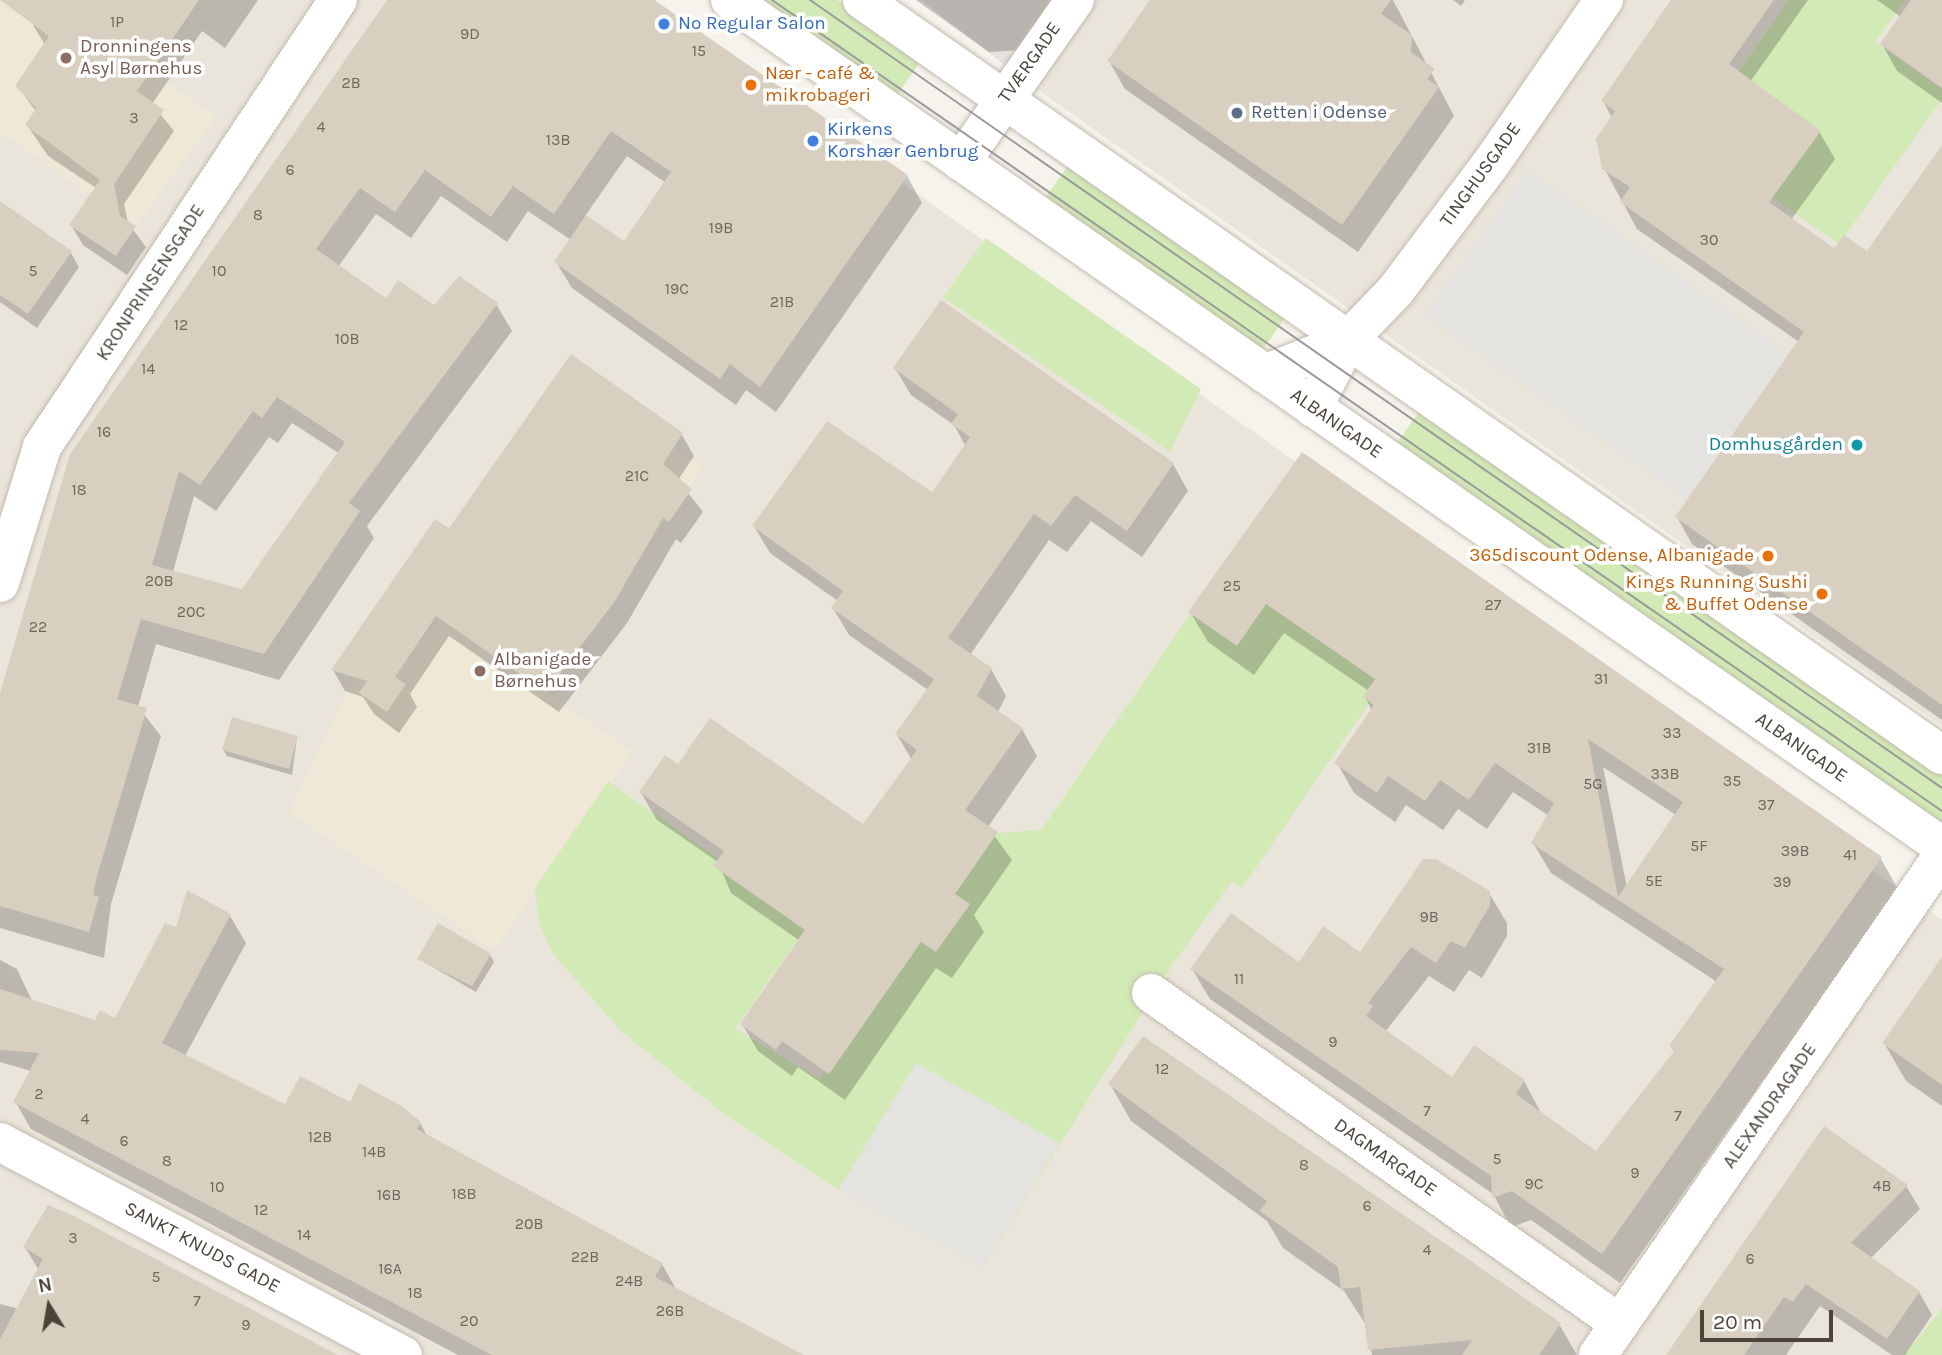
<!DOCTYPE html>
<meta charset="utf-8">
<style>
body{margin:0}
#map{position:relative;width:1942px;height:1355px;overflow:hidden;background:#f6f3ec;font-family:Karla,sans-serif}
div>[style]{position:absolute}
.residential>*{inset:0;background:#eae5da}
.industrial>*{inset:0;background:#e6e2dd}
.education>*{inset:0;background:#efe8d6}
.green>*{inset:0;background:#d2eab5}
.parking>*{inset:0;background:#e5e3e0}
.shadow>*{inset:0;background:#0003}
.building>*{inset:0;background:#d8cfc1}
.roads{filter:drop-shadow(0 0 2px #c2bbae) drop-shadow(0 0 2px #c2bbae)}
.street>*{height:38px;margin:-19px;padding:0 19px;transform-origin:19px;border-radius:19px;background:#fff}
.tram>*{height:2px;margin:-1px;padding:0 1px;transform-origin:1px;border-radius:1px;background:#9a9a9a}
.dots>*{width:19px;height:19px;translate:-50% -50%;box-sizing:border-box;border:4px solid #fff;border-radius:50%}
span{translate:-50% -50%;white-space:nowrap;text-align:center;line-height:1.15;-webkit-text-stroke:7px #fff;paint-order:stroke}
.number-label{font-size:16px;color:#6e675b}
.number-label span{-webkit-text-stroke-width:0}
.shop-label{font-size:19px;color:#366cbe}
.left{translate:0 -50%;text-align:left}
.education-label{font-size:19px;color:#785e54}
.street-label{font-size:19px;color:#4b4439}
.food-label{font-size:19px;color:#c56008}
.right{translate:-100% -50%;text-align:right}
.service-label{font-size:19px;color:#4e5e75}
.culture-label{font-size:19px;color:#0d838f}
.north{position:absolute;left:14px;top:1271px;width:70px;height:70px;-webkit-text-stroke:5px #fff;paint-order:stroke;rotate:349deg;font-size:19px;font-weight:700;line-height:28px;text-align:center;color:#4b4439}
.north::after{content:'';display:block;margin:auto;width:24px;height:32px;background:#4b4439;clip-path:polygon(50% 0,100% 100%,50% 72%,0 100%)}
.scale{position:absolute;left:1700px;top:1310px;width:133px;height:32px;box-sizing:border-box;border:4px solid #4b4439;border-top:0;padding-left:9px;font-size:21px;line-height:24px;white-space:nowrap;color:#4b4439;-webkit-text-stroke:5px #fff;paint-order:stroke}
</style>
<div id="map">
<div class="residential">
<i style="clip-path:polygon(0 0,644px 0,1942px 920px,1942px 1309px,1904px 1355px,0 1355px)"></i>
<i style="clip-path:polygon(1103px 0,1942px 0,1942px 726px,1038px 90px)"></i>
</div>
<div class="industrial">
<i style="clip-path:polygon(921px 0,1103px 0,1037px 90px)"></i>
</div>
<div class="education">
<i style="clip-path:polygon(0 0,48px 0,216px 116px,136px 226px,0 132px)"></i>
<i style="clip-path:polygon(601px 395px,702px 468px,546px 692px,633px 751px,494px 951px,289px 812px,364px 655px,395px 677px)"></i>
</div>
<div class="green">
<i style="clip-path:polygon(748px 0,837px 0,922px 59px,894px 100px)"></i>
<i style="clip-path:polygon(1789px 0,1905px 0,1875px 42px,1942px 89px,1942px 99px,1839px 244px,1691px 140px)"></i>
<i style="clip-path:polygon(1070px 163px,1288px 314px,1258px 356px,1040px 205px)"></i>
<i style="clip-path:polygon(986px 238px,1201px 389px,1170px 452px,943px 297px)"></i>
<i style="clip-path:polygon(1422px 408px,1942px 772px,1942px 831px,1393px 448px)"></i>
<i style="clip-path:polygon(1295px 463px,1463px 567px,1242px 888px,1232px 881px,1171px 967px,983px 1267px,828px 1183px,723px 1113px,622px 1032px,553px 954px,539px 923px,535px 888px,608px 781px,809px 923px,735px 1029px,820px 1079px,977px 856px,998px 833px,1041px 830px)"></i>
<i style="clip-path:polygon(1942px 1309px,1942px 1355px,1904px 1355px)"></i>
</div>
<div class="parking">
<i style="clip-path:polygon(1528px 170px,1791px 355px,1687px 499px,1425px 316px)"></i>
<i style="clip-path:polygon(916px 1063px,1059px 1143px,983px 1267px,839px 1189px)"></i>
</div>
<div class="shadow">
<i style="clip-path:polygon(51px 0,258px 0,225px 48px,202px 31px,152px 104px,174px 131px,124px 204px,128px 223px,146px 247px,127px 275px,83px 245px,71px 225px,96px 188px,48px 156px,27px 125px,35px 110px,17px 86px,45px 45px,33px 25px)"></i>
<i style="clip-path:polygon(evenodd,389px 0,654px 0,907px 176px,922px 203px,776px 412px,746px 390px,736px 405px,572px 288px,556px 262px,571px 240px,528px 211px,507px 242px,441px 196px,411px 238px,376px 214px,338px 267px,386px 300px,434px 307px,496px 304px,512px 331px,367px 526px,374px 538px,279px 680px,156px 644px,138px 707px,161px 736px,111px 904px,104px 958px,0 928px,0 699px,389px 0,627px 156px,666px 183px,625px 243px,585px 216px,627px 156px,389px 0,292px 423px,340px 454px,242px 591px,173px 572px,194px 496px,216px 511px,269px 437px,278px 443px,292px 423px)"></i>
<i style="clip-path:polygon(916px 0,1056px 0,1021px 50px,989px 52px)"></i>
<i style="clip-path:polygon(1152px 0,1393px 0,1454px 116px,1358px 252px,1125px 89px,1109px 61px)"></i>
<i style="clip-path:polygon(1453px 0,1465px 0,1461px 6px)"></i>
<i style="clip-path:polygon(1674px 0,1808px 0,1750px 82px,1820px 133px,1835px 159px,1791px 220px,1835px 250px,1867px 253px,1942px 148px,1942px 720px,1692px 544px,1677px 517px,1799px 342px,1637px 229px,1604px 168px,1612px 118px,1603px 101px)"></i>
<i style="clip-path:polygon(1877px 0,1942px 0,1942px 103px,1897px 71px,1882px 44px,1901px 17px)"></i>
<i style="clip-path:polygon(0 203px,71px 253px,79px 267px,37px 328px,0 302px)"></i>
<i style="clip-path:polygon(895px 368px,1173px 464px,1188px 491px,1142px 557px,1091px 521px,1067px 552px,1049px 540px,970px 655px,991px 669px,1006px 696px,998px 712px,1022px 729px,1037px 756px,988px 827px,1012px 860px,974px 915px,984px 932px,952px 978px,936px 968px,845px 1100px,798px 1067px,792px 1076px,758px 1051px,742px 1024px,800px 941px,731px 893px,718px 862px,657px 820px,641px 793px,678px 766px,864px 827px,912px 760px,897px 735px,928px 690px,849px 635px,833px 608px,838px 601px,770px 553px,754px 526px,933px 495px,966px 447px,954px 425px,911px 395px)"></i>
<i style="clip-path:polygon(682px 435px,694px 456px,678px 480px,703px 512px,681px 543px,676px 539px,627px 623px,559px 712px,449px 636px,410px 694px,417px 707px,399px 733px,374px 714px,363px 697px,345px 691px,333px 670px,450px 530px)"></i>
<i style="clip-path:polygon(evenodd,1302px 454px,1881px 859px,1898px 889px,1620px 1283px,1531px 1220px,1511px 1227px,1493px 1194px,1210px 999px,1192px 969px,1299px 965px,1360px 954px,1489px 893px,1507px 923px,1507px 936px,1482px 978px,1469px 970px,1454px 992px,1429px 976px,1385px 1032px,1452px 1080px,1524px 1081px,1541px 1113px,1596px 1153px,1675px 1053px,1671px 1046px,1717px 982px,1551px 873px,1533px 843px,1549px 816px,1513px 792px,1487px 829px,1458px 809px,1443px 830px,1406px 805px,1395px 822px,1354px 793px,1337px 763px,1372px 711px,1365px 697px,1369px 691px,1284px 633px,1254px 675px,1208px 642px,1190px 612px,1302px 454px,1603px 767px,1676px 815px,1627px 888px,1603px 767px)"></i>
<i style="clip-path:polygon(297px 738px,292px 775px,227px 756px,223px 749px)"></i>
<i style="clip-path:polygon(230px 916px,246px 943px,185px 1056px,285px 1106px,351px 1104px,420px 1123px,427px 1136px,662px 1264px,676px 1289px,803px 1355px,458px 1355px,31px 1129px,15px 1101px,31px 1071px,0 1062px,0 960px,17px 969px,32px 1001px,96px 1022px,116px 1020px,178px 929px)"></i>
<i style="clip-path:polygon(490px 955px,494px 962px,476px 992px,419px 959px)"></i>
<i style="clip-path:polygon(1942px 960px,1942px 1106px,1906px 1081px,1884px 1043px)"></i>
<i style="clip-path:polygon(1110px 1084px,1559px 1324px,1577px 1355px,1372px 1355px,1366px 1325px,1344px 1291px,1283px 1248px,1267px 1221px,1131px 1121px)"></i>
<i style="clip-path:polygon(1906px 1186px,1920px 1209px,1870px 1259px,1919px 1292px,1932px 1315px,1905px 1355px,1892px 1355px,1820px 1306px,1786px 1355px,1667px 1355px)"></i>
<i style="clip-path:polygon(25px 1247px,334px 1355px,0 1355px,0 1304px,156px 1345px,41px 1274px)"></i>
</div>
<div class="building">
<i style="clip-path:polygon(0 0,199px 0,137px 91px,164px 110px,114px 184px,120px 216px,136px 226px,116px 256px,69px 225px,100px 180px,25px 125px,36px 108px,15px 86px,49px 36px)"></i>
<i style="clip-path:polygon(evenodd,387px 0,654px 0,908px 175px,760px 387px,730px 364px,720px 379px,554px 262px,586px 215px,624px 241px,671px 172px,611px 131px,554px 214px,513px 186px,491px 217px,425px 170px,395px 212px,360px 188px,316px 249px,386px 298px,398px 280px,434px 305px,459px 276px,498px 303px,349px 503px,360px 511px,264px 654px,141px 619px,117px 699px,147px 708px,97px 876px,93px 895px,99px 897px,89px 932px,0 906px,0 693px,70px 454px,387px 0,277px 397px,345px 442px,242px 589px,152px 565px,179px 471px,200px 485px,253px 411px,262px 418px,277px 397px)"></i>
<i style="clip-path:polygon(1150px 0,1391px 0,1381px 14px,1412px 35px,1411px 52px,1435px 69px,1427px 79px,1439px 87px,1342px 225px,1107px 61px)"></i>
<i style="clip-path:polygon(1671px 0,1774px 0,1729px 64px,1821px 131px,1769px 202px,1834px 248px,1844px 235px,1867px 251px,1942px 145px,1942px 705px,1675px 517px,1804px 332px,1620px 202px,1630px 187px,1602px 169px,1596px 139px,1615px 111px,1601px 101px)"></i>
<i style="clip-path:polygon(1911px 0,1942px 0,1942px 88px,1880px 44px)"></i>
<i style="clip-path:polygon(0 201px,72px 251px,28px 314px,0 295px)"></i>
<i style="clip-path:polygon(941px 300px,1174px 463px,1127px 531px,1075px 495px,1051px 526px,1034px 514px,948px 638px,992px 668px,977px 696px,1023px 728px,965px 810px,998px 832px,955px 894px,970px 904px,936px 952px,921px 942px,829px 1074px,782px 1041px,776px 1050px,740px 1024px,805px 930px,713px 866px,724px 851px,639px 792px,665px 755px,678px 764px,710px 718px,863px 824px,917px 750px,895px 734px,934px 679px,831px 608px,843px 591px,752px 526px,827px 421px,932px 492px,970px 437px,951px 424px,958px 414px,893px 368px)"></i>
<i style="clip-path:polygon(571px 354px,683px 433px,663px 464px,692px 489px,669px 522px,663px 518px,615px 601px,546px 692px,436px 616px,395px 677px,406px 684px,387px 712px,359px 693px,367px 681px,331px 670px,435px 519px,449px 528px)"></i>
<i style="clip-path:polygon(evenodd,1302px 452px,1882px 857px,1602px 1254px,1512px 1191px,1492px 1198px,1491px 1176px,1190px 969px,1231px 913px,1299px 962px,1323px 926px,1360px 952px,1423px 859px,1436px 859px,1490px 891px,1490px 905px,1465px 948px,1451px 941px,1436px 963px,1411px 947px,1368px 1003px,1373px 1006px,1366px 1016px,1452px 1077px,1474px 1045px,1525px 1080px,1516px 1094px,1596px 1151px,1675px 1050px,1669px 1046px,1724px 969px,1531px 843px,1554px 803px,1495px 763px,1469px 800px,1440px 780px,1425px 801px,1388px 776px,1377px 793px,1334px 763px,1374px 705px,1363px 697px,1375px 679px,1266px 604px,1237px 646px,1188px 612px,1302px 452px,1588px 739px,1683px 802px,1618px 897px,1588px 739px)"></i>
<i style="clip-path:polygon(232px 717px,298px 736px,289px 769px,222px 750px)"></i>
<i style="clip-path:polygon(187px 890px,231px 914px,162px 1043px,285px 1104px,300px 1076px,350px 1102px,359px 1083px,403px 1107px,421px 1122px,417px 1129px,663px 1263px,655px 1277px,804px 1355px,492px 1355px,13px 1102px,39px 1053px,0 1050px,0 989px,95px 1020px,100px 1010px,115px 1018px,165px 923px,176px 927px)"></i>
<i style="clip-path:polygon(438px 923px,491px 954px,472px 986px,417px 959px)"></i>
<i style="clip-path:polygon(1942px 957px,1942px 1085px,1882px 1043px)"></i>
<i style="clip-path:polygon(1143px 1036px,1561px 1323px,1539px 1355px,1462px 1355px,1472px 1340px,1368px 1350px,1360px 1287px,1341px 1289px,1338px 1267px,1260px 1211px,1267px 1201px,1108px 1084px)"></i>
<i style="clip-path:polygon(1824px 1126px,1908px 1185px,1851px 1243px,1920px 1291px,1887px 1339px,1806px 1284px,1793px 1302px,1784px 1297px,1744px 1355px,1666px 1355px)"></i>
<i style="clip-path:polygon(48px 1205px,70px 1214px,338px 1355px,0 1355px,0 1339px,43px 1259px,23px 1247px)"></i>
</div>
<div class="roads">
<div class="street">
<i style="left:730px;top:0;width:1478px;rotate:34.92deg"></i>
<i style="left:862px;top:0;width:1318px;rotate:34.96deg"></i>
<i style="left:961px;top:162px;width:198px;rotate:-54.9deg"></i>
<i style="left:1265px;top:374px;width:88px;rotate:-21.9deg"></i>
<i style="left:1313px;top:408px;width:75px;rotate:-63.1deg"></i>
<i style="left:1347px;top:341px;width:71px;rotate:-46.1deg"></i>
<i style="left:1396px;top:290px;width:156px;rotate:-53.1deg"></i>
<i style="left:1490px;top:165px;width:201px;rotate:-55.4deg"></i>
<i style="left:0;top:583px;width:142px;rotate:-72.8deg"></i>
<i style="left:42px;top:447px;width:536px;rotate:-56.49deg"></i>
<i style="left:1151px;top:993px;width:573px;rotate:35.19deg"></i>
<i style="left:0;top:1142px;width:456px;rotate:27.9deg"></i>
<i style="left:1598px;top:1355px;width:606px;rotate:-55.42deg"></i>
</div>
</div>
<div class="tram">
<i style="left:772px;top:0;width:1424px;rotate:34.73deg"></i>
<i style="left:810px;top:0;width:1379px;rotate:34.84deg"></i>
</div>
<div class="dots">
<i style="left:664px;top:24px;background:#3f7fe0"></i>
<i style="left:66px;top:58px;background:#8d6e63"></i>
<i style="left:751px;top:85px;background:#e8710a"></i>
<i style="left:1237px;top:113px;background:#5c6f8a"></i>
<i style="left:813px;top:141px;background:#3f7fe0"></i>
<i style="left:1857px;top:445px;background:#0f9aa8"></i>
<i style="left:1768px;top:556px;background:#e8710a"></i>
<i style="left:1822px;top:594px;background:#e8710a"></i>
<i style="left:480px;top:671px;background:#8d6e63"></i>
</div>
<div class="number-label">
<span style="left:117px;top:22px">1P</span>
<span style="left:470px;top:34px">9D</span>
<span style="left:699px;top:51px">15</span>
<span style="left:351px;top:83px">2B</span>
<span style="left:134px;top:118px">3</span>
<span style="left:321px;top:127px">4</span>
<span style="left:558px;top:140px">13B</span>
<span style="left:290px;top:170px">6</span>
<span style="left:258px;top:215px">8</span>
<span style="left:721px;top:228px">19B</span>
<span style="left:1709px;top:240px">30</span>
<span style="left:33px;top:271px">5</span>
<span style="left:219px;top:271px">10</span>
<span style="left:677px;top:289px">19C</span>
<span style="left:782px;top:302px">21B</span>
<span style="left:181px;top:325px">12</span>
<span style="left:347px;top:339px">10B</span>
<span style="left:148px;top:369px">14</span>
<span style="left:104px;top:432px">16</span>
<span style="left:637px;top:476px">21C</span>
<span style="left:79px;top:490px">18</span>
<span style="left:159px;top:581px">20B</span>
<span style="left:1232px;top:586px">25</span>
<span style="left:1493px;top:605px">27</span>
<span style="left:191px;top:612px">20C</span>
<span style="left:38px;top:627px">22</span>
<span style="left:1601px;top:679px">31</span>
<span style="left:1672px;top:733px">33</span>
<span style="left:1539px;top:748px">31B</span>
<span style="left:1665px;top:774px">33B</span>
<span style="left:1732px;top:781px">35</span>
<span style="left:1593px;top:784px">5G</span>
<span style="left:1766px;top:805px">37</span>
<span style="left:1699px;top:846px">5F</span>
<span style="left:1795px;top:851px">39B</span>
<span style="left:1850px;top:855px">41</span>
<span style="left:1654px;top:881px">5E</span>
<span style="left:1782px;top:882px">39</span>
<span style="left:1429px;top:917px">9B</span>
<span style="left:1239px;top:979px">11</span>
<span style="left:1333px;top:1042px">9</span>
<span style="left:1162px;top:1069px">12</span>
<span style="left:39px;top:1094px">2</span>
<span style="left:1427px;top:1111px">7</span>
<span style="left:1678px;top:1116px">7</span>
<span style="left:85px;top:1119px">4</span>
<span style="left:320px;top:1137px">12B</span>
<span style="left:124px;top:1141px">6</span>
<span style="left:374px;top:1152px">14B</span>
<span style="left:1497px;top:1159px">5</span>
<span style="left:167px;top:1161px">8</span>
<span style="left:1304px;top:1165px">8</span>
<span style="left:1635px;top:1173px">9</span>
<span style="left:1534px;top:1184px">9C</span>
<span style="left:1882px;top:1186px">4B</span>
<span style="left:217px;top:1187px">10</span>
<span style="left:464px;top:1194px">18B</span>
<span style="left:389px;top:1195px">16B</span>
<span style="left:1367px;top:1206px">6</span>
<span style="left:261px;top:1210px">12</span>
<span style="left:529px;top:1224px">20B</span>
<span style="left:304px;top:1235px">14</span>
<span style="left:73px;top:1238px">3</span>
<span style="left:1427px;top:1250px">4</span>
<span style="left:585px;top:1257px">22B</span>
<span style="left:1750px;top:1259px">6</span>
<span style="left:390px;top:1269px">16A</span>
<span style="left:156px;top:1277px">5</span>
<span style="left:629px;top:1281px">24B</span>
<span style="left:415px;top:1293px">18</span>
<span style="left:197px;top:1301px">7</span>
<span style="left:670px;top:1311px">26B</span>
<span style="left:469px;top:1321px">20</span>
<span style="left:246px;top:1325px">9</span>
</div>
<div class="shop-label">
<span class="left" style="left:678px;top:24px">No Regular Salon</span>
<span class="left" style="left:827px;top:141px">Kirkens<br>Korshær Genbrug</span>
</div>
<div class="education-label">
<span class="left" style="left:80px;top:58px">Dronningens<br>Asyl Børnehus</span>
<span class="left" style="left:494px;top:671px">Albanigade<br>Børnehus</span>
</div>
<div class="street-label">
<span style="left:1030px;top:63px;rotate:-55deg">TVÆRGADE</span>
<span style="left:1481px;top:175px;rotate:-54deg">TINGHUSGADE</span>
<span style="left:151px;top:283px;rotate:-57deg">KRONPRINSENSGADE</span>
<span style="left:1336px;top:424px;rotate:35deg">ALBANIGADE</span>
<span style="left:1801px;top:748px;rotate:35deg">ALBANIGADE</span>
<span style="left:1770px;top:1106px;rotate:-55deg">ALEXANDRAGADE</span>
<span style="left:1385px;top:1158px;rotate:35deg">DAGMARGADE</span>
<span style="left:202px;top:1248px;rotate:28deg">SANKT KNUDS GADE</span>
</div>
<div class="food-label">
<span class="left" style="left:765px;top:85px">Nær - café &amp;<br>mikrobageri</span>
<span class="right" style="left:1754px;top:556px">365discount Odense, Albanigade</span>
<span class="right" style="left:1808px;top:594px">Kings Running Sushi<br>&amp; Buffet Odense</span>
</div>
<div class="service-label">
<span class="left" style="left:1251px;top:113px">Retten i Odense</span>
</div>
<div class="culture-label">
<span class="right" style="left:1843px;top:445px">Domhusgården</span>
</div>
<div class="north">N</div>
<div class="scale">20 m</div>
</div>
